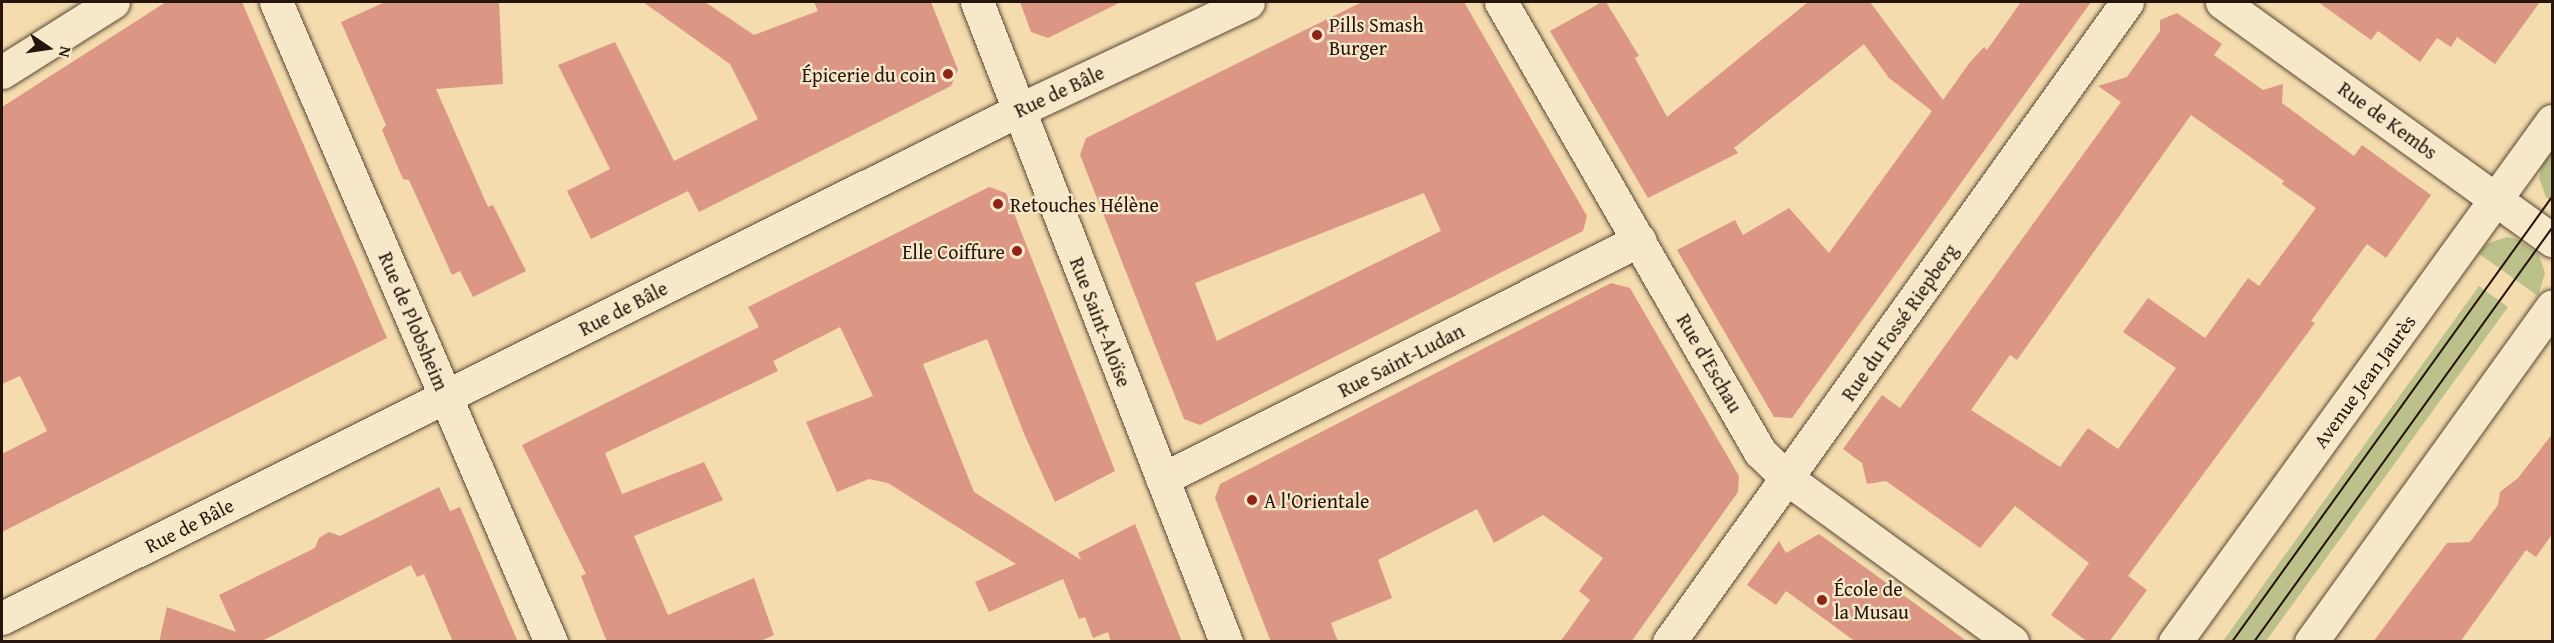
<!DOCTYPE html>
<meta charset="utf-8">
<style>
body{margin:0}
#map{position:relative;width:2554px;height:643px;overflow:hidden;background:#f4dcae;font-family:"Gentium Book Plus",serif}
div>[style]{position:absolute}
.green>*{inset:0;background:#bcc08a}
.building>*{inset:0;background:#db9783}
.roads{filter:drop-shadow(0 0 2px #594734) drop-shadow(0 0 2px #594734)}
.street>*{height:33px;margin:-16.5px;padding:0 16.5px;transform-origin:16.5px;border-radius:16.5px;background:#f8e8ca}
.secondary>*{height:33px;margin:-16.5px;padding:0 16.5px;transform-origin:16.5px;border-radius:16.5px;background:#f8e8ca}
.tram>*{height:1.5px;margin:-0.75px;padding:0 0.75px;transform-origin:0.75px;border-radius:0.75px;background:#25150c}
.dots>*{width:16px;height:16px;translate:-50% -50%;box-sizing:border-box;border:3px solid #f8e8ca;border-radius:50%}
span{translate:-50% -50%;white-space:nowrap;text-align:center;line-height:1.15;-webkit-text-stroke:4.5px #f8e8ca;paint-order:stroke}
.poi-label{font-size:20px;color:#25150c}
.left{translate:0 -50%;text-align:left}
.right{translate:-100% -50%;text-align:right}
.street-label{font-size:20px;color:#25150c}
.frame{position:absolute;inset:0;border:3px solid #25150c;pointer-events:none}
.north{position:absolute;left:18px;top:18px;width:60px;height:60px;-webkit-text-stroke:4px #f8e8ca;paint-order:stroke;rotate:103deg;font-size:16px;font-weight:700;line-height:24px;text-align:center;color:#25150c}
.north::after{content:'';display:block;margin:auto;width:21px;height:27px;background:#25150c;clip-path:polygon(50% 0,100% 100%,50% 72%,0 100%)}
</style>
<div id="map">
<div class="green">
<i style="clip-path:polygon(2552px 149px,2552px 202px,2546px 197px,2539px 178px,2542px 164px)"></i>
<i style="clip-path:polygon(2507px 237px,2517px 239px,2539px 255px,2545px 273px,2538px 296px,2478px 253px,2486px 244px)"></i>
<i style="clip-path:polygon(2479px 286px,2508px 307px,2266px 641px,2223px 641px)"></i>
</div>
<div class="building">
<i style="clip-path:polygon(166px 2px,242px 2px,387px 338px,2px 532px,2px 454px,47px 431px,20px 376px,2px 384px,2px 107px)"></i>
<i style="clip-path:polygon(385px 2px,499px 2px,503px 84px,436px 89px,488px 207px,493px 205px,526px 271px,473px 297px,460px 271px,452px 275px,409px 180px,403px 179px,382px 130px,386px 125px,341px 22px)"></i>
<i style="clip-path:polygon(643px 2px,705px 2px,754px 35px,818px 11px,814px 2px,931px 2px,958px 70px,951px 86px,699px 212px,688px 191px,591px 239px,567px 191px,610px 169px,558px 65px,615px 42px,674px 161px,758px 119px,730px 64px)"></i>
<i style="clip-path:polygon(1020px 2px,1121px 2px,1048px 38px,1031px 32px)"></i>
<i style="clip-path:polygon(evenodd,1362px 2px,1464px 2px,1587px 216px,1583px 231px,1200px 425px,1184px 419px,1080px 155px,1086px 138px,1362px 2px,1424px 193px,1441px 231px,1217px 341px,1195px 283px,1424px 193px)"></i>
<i style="clip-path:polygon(1602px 2px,1606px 2px,1639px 56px,1635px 58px,1667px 117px,1808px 2px,1870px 2px,1943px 100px,1970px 62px,1984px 47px,1987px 50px,2021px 2px,2091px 2px,1792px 418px,1774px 417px,1677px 250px,1735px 220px,1743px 235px,1789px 208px,1829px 253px,1932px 111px,1889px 78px,1864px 44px,1734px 148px,1738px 153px,1648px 198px,1550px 31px)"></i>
<i style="clip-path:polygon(2318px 2px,2540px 2px,2495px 64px,2457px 37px,2451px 47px,2437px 38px,2420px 62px,2378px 31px,2371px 40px)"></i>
<i style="clip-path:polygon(evenodd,2177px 13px,2222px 44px,2214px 55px,2263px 90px,2283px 84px,2282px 103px,2354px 156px,2362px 145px,2431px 195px,2386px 258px,2367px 244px,2311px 321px,2315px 323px,2128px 576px,2147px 590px,2109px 642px,2088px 642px,2051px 615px,2089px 563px,2015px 506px,1980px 548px,1886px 481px,1867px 484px,1862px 463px,1843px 449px,1882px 395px,1900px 408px,2121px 102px,2098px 86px,2127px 77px,2160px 31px,2160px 20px,2177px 13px,2191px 115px,2284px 181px,2282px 184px,2316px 208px,2259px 286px,2248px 278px,2205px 338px,2148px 298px,2123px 332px,2176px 368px,2118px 449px,2088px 428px,2060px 467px,1971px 410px,2010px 355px,2017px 360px,2191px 115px)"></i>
<i style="clip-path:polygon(989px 187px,1006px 193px,1115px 471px,1055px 502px,1025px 436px,987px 339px,923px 364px,974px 492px,1081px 560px,1078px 553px,1135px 524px,1182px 642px,1111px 642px,1108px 632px,1093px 638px,1085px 617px,1079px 619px,1063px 579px,989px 612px,975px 582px,1016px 564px,888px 483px,869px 479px,837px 492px,806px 422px,873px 396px,840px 327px,773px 361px,778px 371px,605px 453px,622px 494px,704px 462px,723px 500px,634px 536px,668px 615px,754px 578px,774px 635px,758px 642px,607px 642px,581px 576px,586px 574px,522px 445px,759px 327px,748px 307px)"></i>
<i style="clip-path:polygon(1611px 283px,1630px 288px,1739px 476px,1738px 492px,1631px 642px,1560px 642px,1590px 600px,1579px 591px,1603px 558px,1543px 515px,1494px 543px,1477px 509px,1378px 560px,1392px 598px,1331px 623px,1338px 642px,1271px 642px,1215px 498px,1220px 484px)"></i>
<i style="clip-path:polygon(2553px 433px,2553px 533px,2536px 557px,2526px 550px,2460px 642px,2373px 642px,2447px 543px,2470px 542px,2498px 505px,2500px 492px,2518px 478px)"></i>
<i style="clip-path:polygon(439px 487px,450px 511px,460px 507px,518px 642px,453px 642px,424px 574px,417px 577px,411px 565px,260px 642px,159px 642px,167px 607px,236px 632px,219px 595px,315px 548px,319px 538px,329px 532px,340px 536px)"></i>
<i style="clip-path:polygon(1819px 534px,1968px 642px,1856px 642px,1786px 591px,1776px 605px,1747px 585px,1779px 541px,1786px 553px)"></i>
</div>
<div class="roads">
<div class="street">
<i style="left:276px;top:2px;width:697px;rotate:66.75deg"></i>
<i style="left:977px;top:2px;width:687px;rotate:68.74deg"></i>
<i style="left:1501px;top:2px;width:519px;rotate:60.08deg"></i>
<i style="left:1760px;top:452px;width:39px;rotate:44deg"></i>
<i style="left:1788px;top:479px;width:277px;rotate:36deg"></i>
<i style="left:2222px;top:2px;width:407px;rotate:35.8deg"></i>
<i style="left:2px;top:72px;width:131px;rotate:-32.2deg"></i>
<i style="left:1162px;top:479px;width:534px;rotate:-26.57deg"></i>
<i style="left:2px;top:618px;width:1137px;rotate:-26.54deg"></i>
<i style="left:1019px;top:110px;width:253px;rotate:-25.2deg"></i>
<i style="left:1669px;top:642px;width:787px;rotate:-54.41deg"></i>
</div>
<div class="secondary">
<i style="left:2175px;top:642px;width:643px;rotate:-54.11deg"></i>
<i style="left:2311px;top:642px;width:413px;rotate:-54.3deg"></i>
</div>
</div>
<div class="tram">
<i style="left:2232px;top:642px;width:548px;rotate:-54.28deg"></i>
<i style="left:2254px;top:642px;width:510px;rotate:-54.25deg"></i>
</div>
<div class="dots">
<i style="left:1317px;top:35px;background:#8f2418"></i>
<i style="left:948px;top:74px;background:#8f2418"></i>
<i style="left:998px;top:204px;background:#8f2418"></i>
<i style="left:1017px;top:251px;background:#8f2418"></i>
<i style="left:1252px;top:500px;background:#8f2418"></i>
<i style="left:1822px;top:600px;background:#8f2418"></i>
</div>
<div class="poi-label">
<span class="left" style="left:1329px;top:36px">Pills Smash<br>Burger</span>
<span class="right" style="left:936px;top:74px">Épicerie du coin</span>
<span class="left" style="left:1010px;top:204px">Retouches Hélène</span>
<span class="right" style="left:1005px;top:251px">Elle Coiffure</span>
<span class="left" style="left:1264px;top:500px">A l'Orientale</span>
<span class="left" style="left:1834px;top:600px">École de<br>la Musau</span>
</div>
<div class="street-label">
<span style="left:1059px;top:91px;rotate:-25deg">Rue de Bâle</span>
<span style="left:2388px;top:120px;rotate:36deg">Rue de Kembs</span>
<span style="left:623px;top:308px;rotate:-27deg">Rue de Bâle</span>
<span style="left:414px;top:321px;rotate:67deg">Rue de Plobsheim</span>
<span style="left:1101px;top:322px;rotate:69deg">Rue Saint-Aloïse</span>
<span style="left:1899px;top:322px;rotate:-55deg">Rue du Fossé Riepberg</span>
<span style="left:1401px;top:360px;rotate:-27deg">Rue Saint-Ludan</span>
<span style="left:1710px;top:363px;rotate:60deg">Rue d'Eschau</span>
<span style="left:2364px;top:381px;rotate:-54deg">Avenue Jean Jaurès</span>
<span style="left:189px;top:525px;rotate:-27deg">Rue de Bâle</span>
</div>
<div class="frame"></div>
<div class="north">N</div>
</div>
